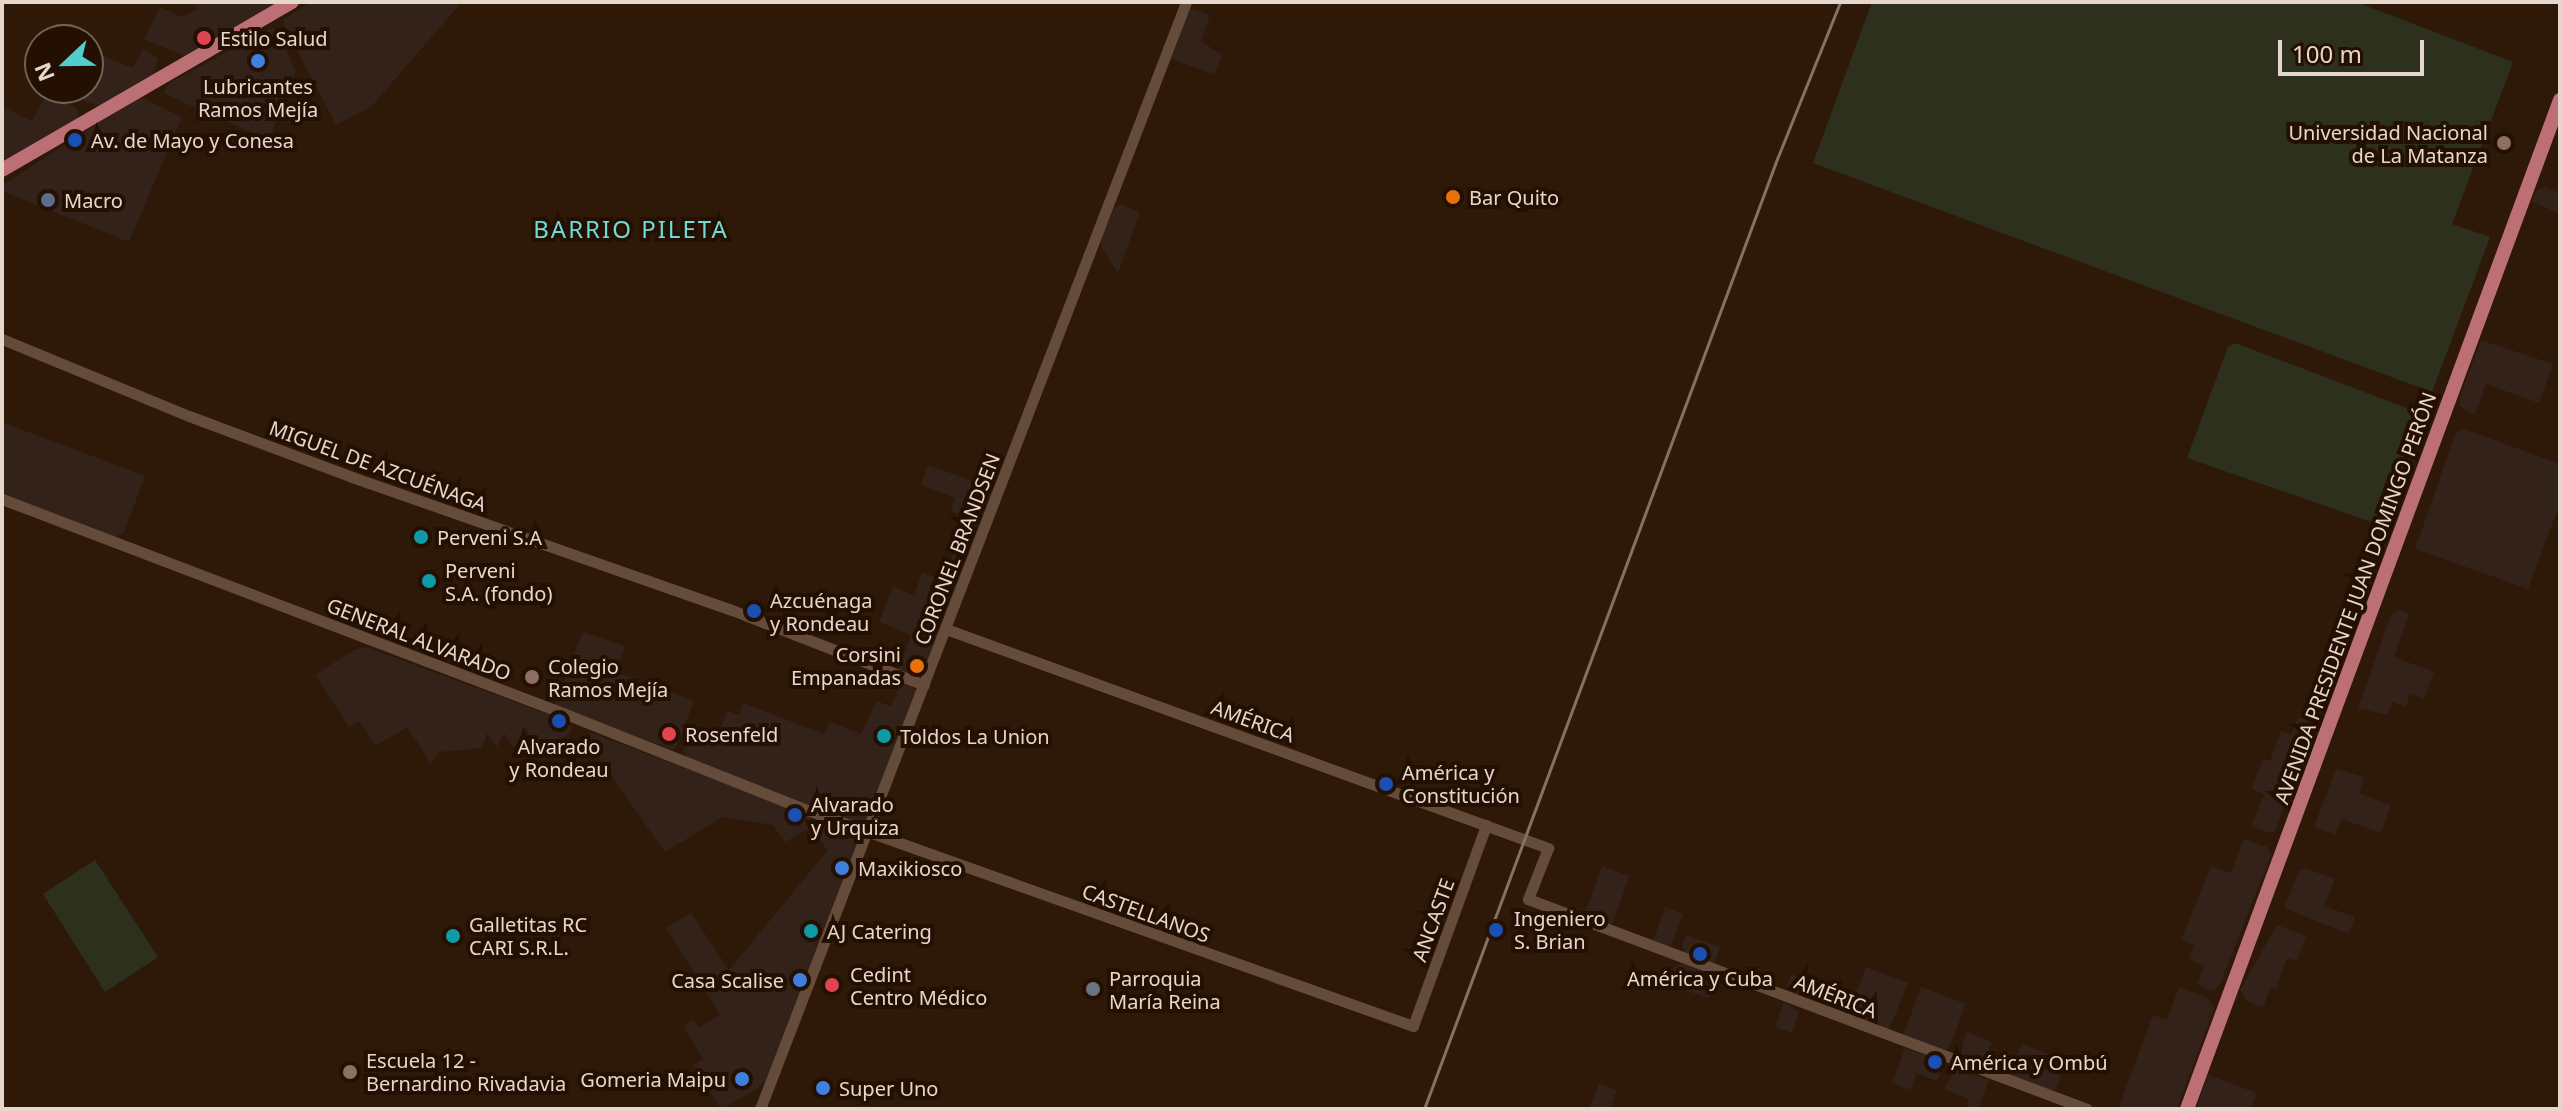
<!DOCTYPE html>
<meta charset="utf-8">
<style>
body{margin:0}
#map{position:relative;width:2562px;height:1111px;overflow:hidden;background:#2e1909;font-family:"Noto Sans",sans-serif}
div>[style]{position:absolute}
.commercial>*{inset:0;background:#32221a}
.green>*{inset:0;background:#2e301e}
.minor>*{height:11px;margin:-5.5px;padding:0 5.5px;transform-origin:5.5px;border-radius:5.5px;background:#644b3a}
.major>*{height:14px;margin:-7px;padding:0 7px;transform-origin:7px;border-radius:7px;background:#bc7075}
.rail>*{height:3px;margin:-1.5px;padding:0 1.5px;transform-origin:1.5px;border-radius:1.5px;background:#837163}
.dots>*{width:22px;height:22px;translate:-50% -50%;box-sizing:border-box;border:4px solid #241002;border-radius:50%}
span{translate:-50% -50%;white-space:nowrap;text-align:center;line-height:1.15;-webkit-text-stroke:8px #241002;paint-order:stroke}
.poi-label{font-size:20px;color:#e6d7cd}
.left{translate:0 -50%;text-align:left}
.right{translate:-100% -50%;text-align:right}
.street-label{font-size:20px;color:#e6d7cd}
.quarter-label{font-size:24px;color:#6edad7;letter-spacing:2px}
.frame{position:absolute;inset:0;border:4px solid #e6d7cd;pointer-events:none}
.north{position:absolute;left:24px;top:24px;width:80px;height:80px;box-sizing:border-box;background:#241002;border:2px solid #726053;border-radius:50%;rotate:248deg;font-size:22px;font-weight:700;line-height:32px;text-align:center;color:#e6d7cd}
.north::after{content:'';display:block;margin:auto;width:28px;height:36px;background:#53cdcb;clip-path:polygon(50% 0,100% 100%,50% 72%,0 100%)}
.scale{position:absolute;left:2278px;top:40px;width:146px;height:36px;box-sizing:border-box;border:4px solid #e6d7cd;border-top:0;padding-left:10px;font-size:24px;line-height:28px;white-space:nowrap;color:#e6d7cd;-webkit-text-stroke:6px #241002;paint-order:stroke}
</style>
<div id="map">
<div class="commercial">
<i style="clip-path:polygon(195px 2px,279px 2px,184px 56px,144px 39px,160px 7px,182px 17px,198px 9px)"></i>
<i style="clip-path:polygon(311px 2px,462px 2px,371px 107px,336px 125px,284px 25px,284px 19px)"></i>
<i style="clip-path:polygon(1194px 9px,1210px 15px,1201px 41px,1222px 55px,1215px 75px,1172px 59px,1189px 10px)"></i>
<i style="clip-path:polygon(272px 28px,277px 30px,296px 71px,271px 135px,264px 138px,163px 93px,169px 83px)"></i>
<i style="clip-path:polygon(143px 48px,158px 59px,154px 73px,100px 106px,84px 101px,101px 55px,133px 68px)"></i>
<i style="clip-path:polygon(47px 94px,77px 108px,78px 119px,2px 165px,2px 107px,32px 121px)"></i>
<i style="clip-path:polygon(143px 98px,182px 117px,129px 242px,2px 191px,4px 184px,134px 100px)"></i>
<i style="clip-path:polygon(2544px 187px,2560px 193px,2559px 213px,2532px 202px,2536px 191px)"></i>
<i style="clip-path:polygon(1120px 204px,1140px 212px,1118px 273px,1103px 250px,1100px 240px,1113px 209px)"></i>
<i style="clip-path:polygon(2481px 340px,2553px 364px,2539px 403px,2486px 384px,2475px 415px,2460px 407px,2459px 399px)"></i>
<i style="clip-path:polygon(2px 422px,145px 476px,124px 533px,114px 537px,2px 494px)"></i>
<i style="clip-path:polygon(2464px 429px,2560px 464px,2560px 503px,2528px 589px,2415px 549px,2456px 432px)"></i>
<i style="clip-path:polygon(928px 465px,994px 489px,971px 547px,953px 542px,963px 516px,951px 511px,955px 498px,921px 485px)"></i>
<i style="clip-path:polygon(954px 553px,964px 558px,965px 565px,924px 672px,914px 677px,898px 670px,911px 635px,879px 622px,893px 587px,914px 595px,922px 573px,943px 580px)"></i>
<i style="clip-path:polygon(2399px 610px,2409px 614px,2394px 657px,2434px 672px,2424px 699px,2410px 694px,2406px 707px,2392px 702px,2387px 715px,2358px 708px,2391px 615px)"></i>
<i style="clip-path:polygon(583px 632px,625px 646px,616px 672px,694px 701px,676px 748px,671px 749px,554px 706px)"></i>
<i style="clip-path:polygon(366px 647px,569px 722px,572px 731px,542px 753px,525px 728px,514px 748px,504px 733px,497px 747px,487px 733px,482px 748px,439px 752px,431px 763px,407px 727px,376px 746px,359px 721px,349px 727px,315px 675px,354px 650px)"></i>
<i style="clip-path:polygon(902px 680px,916px 690px,866px 823px,861px 825px,688px 758px,683px 751px,693px 726px,718px 737px,727px 711px,739px 715px,743px 703px,824px 734px,830px 722px,861px 734px,876px 701px,891px 706px)"></i>
<i style="clip-path:polygon(2299px 715px,2312px 724px,2275px 832px,2270px 833px,2251px 826px,2264px 794px,2252px 789px,2263px 759px,2270px 761px,2281px 731px,2291px 735px)"></i>
<i style="clip-path:polygon(592px 733px,809px 815px,812px 827px,785px 842px,773px 825px,723px 817px,665px 852px,584px 737px)"></i>
<i style="clip-path:polygon(2336px 769px,2364px 777px,2359px 793px,2391px 805px,2381px 833px,2342px 819px,2335px 835px,2314px 827px)"></i>
<i style="clip-path:polygon(829px 824px,854px 832px,859px 839px,766px 1080px,756px 1090px,721px 1109px,693px 1065px,703px 1059px,683px 1026px,694px 1020px,699px 1028px,720px 1014px,666px 928px,691px 913px,729px 970px,827px 851px,815px 831px)"></i>
<i style="clip-path:polygon(2244px 839px,2267px 847px,2271px 855px,2220px 984px,2214px 990px,2208px 990px,2197px 984px,2204px 966px,2189px 959px,2194px 945px,2181px 940px,2211px 866px,2231px 873px)"></i>
<i style="clip-path:polygon(1602px 866px,1629px 876px,1612px 926px,1584px 916px)"></i>
<i style="clip-path:polygon(2304px 868px,2335px 879px,2324px 906px,2355px 917px,2349px 934px,2284px 908px,2299px 871px)"></i>
<i style="clip-path:polygon(1665px 907px,1683px 914px,1672px 943px,1668px 946px,1653px 941px)"></i>
<i style="clip-path:polygon(2277px 925px,2306px 936px,2297px 961px,2287px 958px,2276px 989px,2271px 987px,2263px 1007px,2246px 1001px,2240px 990px)"></i>
<i style="clip-path:polygon(1686px 935px,1720px 947px,1714px 964px,1686px 954px,1682px 947px)"></i>
<i style="clip-path:polygon(1681px 963px,1716px 976px,1708px 998px,1668px 984px,1674px 967px)"></i>
<i style="clip-path:polygon(1866px 967px,1908px 983px,1889px 1030px,1848px 1014px)"></i>
<i style="clip-path:polygon(1791px 974px,1814px 982px,1808px 997px,1785px 991px)"></i>
<i style="clip-path:polygon(1921px 987px,1966px 1004px,1949px 1048px,1944px 1052px,1903px 1036px)"></i>
<i style="clip-path:polygon(2179px 987px,2208px 998px,2214px 1008px,2177px 1109px,2118px 1109px,2153px 1015px,2167px 1020px)"></i>
<i style="clip-path:polygon(1784px 1002px,1799px 1011px,1792px 1033px,1775px 1027px)"></i>
<i style="clip-path:polygon(1966px 1032px,1992px 1042px,1983px 1065px,1961px 1055px)"></i>
<i style="clip-path:polygon(2022px 1044px,2048px 1054px,2043px 1068px,2061px 1076px,2056px 1089px,2050px 1091px,2010px 1075px)"></i>
<i style="clip-path:polygon(1905px 1048px,1938px 1060px,1942px 1068px,1937px 1081px,1917px 1073px,1910px 1090px,1892px 1083px)"></i>
<i style="clip-path:polygon(1956px 1068px,1989px 1080px,1978px 1109px,1966px 1109px,1969px 1099px,1944px 1089px)"></i>
<i style="clip-path:polygon(2208px 1075px,2257px 1093px,2251px 1109px,2196px 1109px)"></i>
<i style="clip-path:polygon(1599px 1084px,1617px 1090px,1610px 1109px,1589px 1109px)"></i>
</div>
<div class="green">
<i style="clip-path:polygon(1872px 2px,2356px 2px,2513px 62px,2452px 224px,2490px 237px,2432px 392px,1813px 163px)"></i>
<i style="clip-path:polygon(2235px 343px,2425px 415px,2386px 527px,2187px 458px,2228px 347px)"></i>
<i style="clip-path:polygon(95px 860px,158px 957px,105px 992px,43px 894px)"></i>
</div>
<div class="minor">
<i style="left:2px;top:339px;width:202px;rotate:22.4deg"></i>
<i style="left:189px;top:416px;width:174px;rotate:20.5deg"></i>
<i style="left:352px;top:477px;width:403px;rotate:19.3deg"></i>
<i style="left:732px;top:610px;width:206px;rotate:21.3deg"></i>
<i style="left:2px;top:499px;width:600px;rotate:20.88deg"></i>
<i style="left:563px;top:713px;width:254px;rotate:21.7deg"></i>
<i style="left:799px;top:807px;width:652px;rotate:19.63deg"></i>
<i style="left:1413px;top:1026px;width:214px;rotate:-70deg"></i>
<i style="left:946px;top:629px;width:641px;rotate:19.99deg"></i>
<i style="left:1548px;top:848px;width:55px;rotate:111.4deg"></i>
<i style="left:1528px;top:899px;width:597px;rotate:20.59deg"></i>
<i style="left:760px;top:1109px;width:1186px;rotate:-68.95deg"></i>
</div>
<div class="major">
<i style="left:2px;top:170px;width:335px;rotate:-30.1deg"></i>
<i style="left:2187px;top:1109px;width:1076px;rotate:-69.71deg"></i>
</div>
<div class="rail">
<i style="left:1424px;top:1109px;width:1013px;rotate:-69.62deg"></i>
<i style="left:1777px;top:159px;width:169px;rotate:-68.1deg"></i>
</div>
<div class="dots">
<i style="left:204px;top:38px;background:#e0444e"></i>
<i style="left:258px;top:61px;background:#3f7fe0"></i>
<i style="left:75px;top:140px;background:#1a4fb4"></i>
<i style="left:2504px;top:143px;background:#8d6e63"></i>
<i style="left:1453px;top:197px;background:#e8710a"></i>
<i style="left:48px;top:200px;background:#5c6f8a"></i>
<i style="left:421px;top:537px;background:#0f9aa8"></i>
<i style="left:429px;top:581px;background:#0f9aa8"></i>
<i style="left:754px;top:611px;background:#1a4fb4"></i>
<i style="left:917px;top:666px;background:#e8710a"></i>
<i style="left:532px;top:677px;background:#8d6e63"></i>
<i style="left:559px;top:721px;background:#1a4fb4"></i>
<i style="left:669px;top:734px;background:#e0444e"></i>
<i style="left:884px;top:736px;background:#0f9aa8"></i>
<i style="left:1386px;top:784px;background:#1a4fb4"></i>
<i style="left:795px;top:815px;background:#1a4fb4"></i>
<i style="left:842px;top:868px;background:#3f7fe0"></i>
<i style="left:1496px;top:930px;background:#1a4fb4"></i>
<i style="left:811px;top:931px;background:#0f9aa8"></i>
<i style="left:453px;top:936px;background:#0f9aa8"></i>
<i style="left:1700px;top:954px;background:#1a4fb4"></i>
<i style="left:800px;top:980px;background:#3f7fe0"></i>
<i style="left:832px;top:985px;background:#e0444e"></i>
<i style="left:1093px;top:989px;background:#6b7280"></i>
<i style="left:1935px;top:1062px;background:#1a4fb4"></i>
<i style="left:350px;top:1072px;background:#8d6e63"></i>
<i style="left:742px;top:1079px;background:#3f7fe0"></i>
<i style="left:823px;top:1088px;background:#3f7fe0"></i>
</div>
<div class="poi-label">
<span class="left" style="left:220px;top:38px">Estilo Salud</span>
<span style="left:258px;top:98px">Lubricantes<br>Ramos Mejía</span>
<span class="right" style="left:2488px;top:144px">Universidad Nacional<br>de La Matanza</span>
<span class="left" style="left:91px;top:140px">Av. de Mayo y Conesa</span>
<span class="left" style="left:1469px;top:197px">Bar Quito</span>
<span class="left" style="left:64px;top:200px">Macro</span>
<span class="left" style="left:437px;top:537px">Perveni S.A</span>
<span class="left" style="left:445px;top:582px">Perveni<br>S.A. (fondo)</span>
<span class="left" style="left:770px;top:612px">Azcuénaga<br>y Rondeau</span>
<span class="right" style="left:901px;top:666px">Corsini<br>Empanadas</span>
<span class="left" style="left:548px;top:678px">Colegio<br>Ramos Mejía</span>
<span class="left" style="left:685px;top:734px">Rosenfeld</span>
<span class="left" style="left:900px;top:736px">Toldos La Union</span>
<span style="left:559px;top:758px">Alvarado<br>y Rondeau</span>
<span class="left" style="left:1402px;top:784px">América y<br>Constitución</span>
<span class="left" style="left:811px;top:816px">Alvarado<br>y Urquiza</span>
<span class="left" style="left:858px;top:868px">Maxikiosco</span>
<span class="left" style="left:1514px;top:930px">Ingeniero<br>S. Brian</span>
<span class="left" style="left:469px;top:936px">Galletitas RC<br>CARI S.R.L.</span>
<span class="left" style="left:827px;top:931px">AJ Catering</span>
<span class="left" style="left:850px;top:986px">Cedint<br>Centro Médico</span>
<span class="left" style="left:1109px;top:990px">Parroquia<br>María Reina</span>
<span style="left:1700px;top:978px">América y Cuba</span>
<span class="right" style="left:784px;top:980px">Casa Scalise</span>
<span class="left" style="left:366px;top:1072px">Escuela 12 -<br>Bernardino Rivadavia</span>
<span class="left" style="left:1951px;top:1062px">América y Ombú</span>
<span class="right" style="left:726px;top:1079px">Gomeria Maipu</span>
<span class="left" style="left:839px;top:1088px">Super Uno</span>
</div>
<div class="street-label">
<span style="left:378px;top:466px;rotate:20deg">MIGUEL DE AZCUÉNAGA</span>
<span style="left:957px;top:549px;rotate:-69deg">CORONEL BRANDSEN</span>
<span style="left:2355px;top:598px;rotate:-70deg">AVENIDA PRESIDENTE JUAN DOMINGO PERÓN</span>
<span style="left:419px;top:639px;rotate:21deg">GENERAL ALVARADO</span>
<span style="left:1253px;top:721px;rotate:20deg">AMÉRICA</span>
<span style="left:1146px;top:913px;rotate:20deg">CASTELLANOS</span>
<span style="left:1433px;top:920px;rotate:-70deg">ANCASTE</span>
<span style="left:1836px;top:996px;rotate:21deg">AMÉRICA</span>
</div>
<div class="quarter-label">
<span style="left:631px;top:229px">BARRIO PILETA</span>
</div>
<div class="frame"></div>
<div class="north">N</div>
<div class="scale">100 m</div>
</div>
